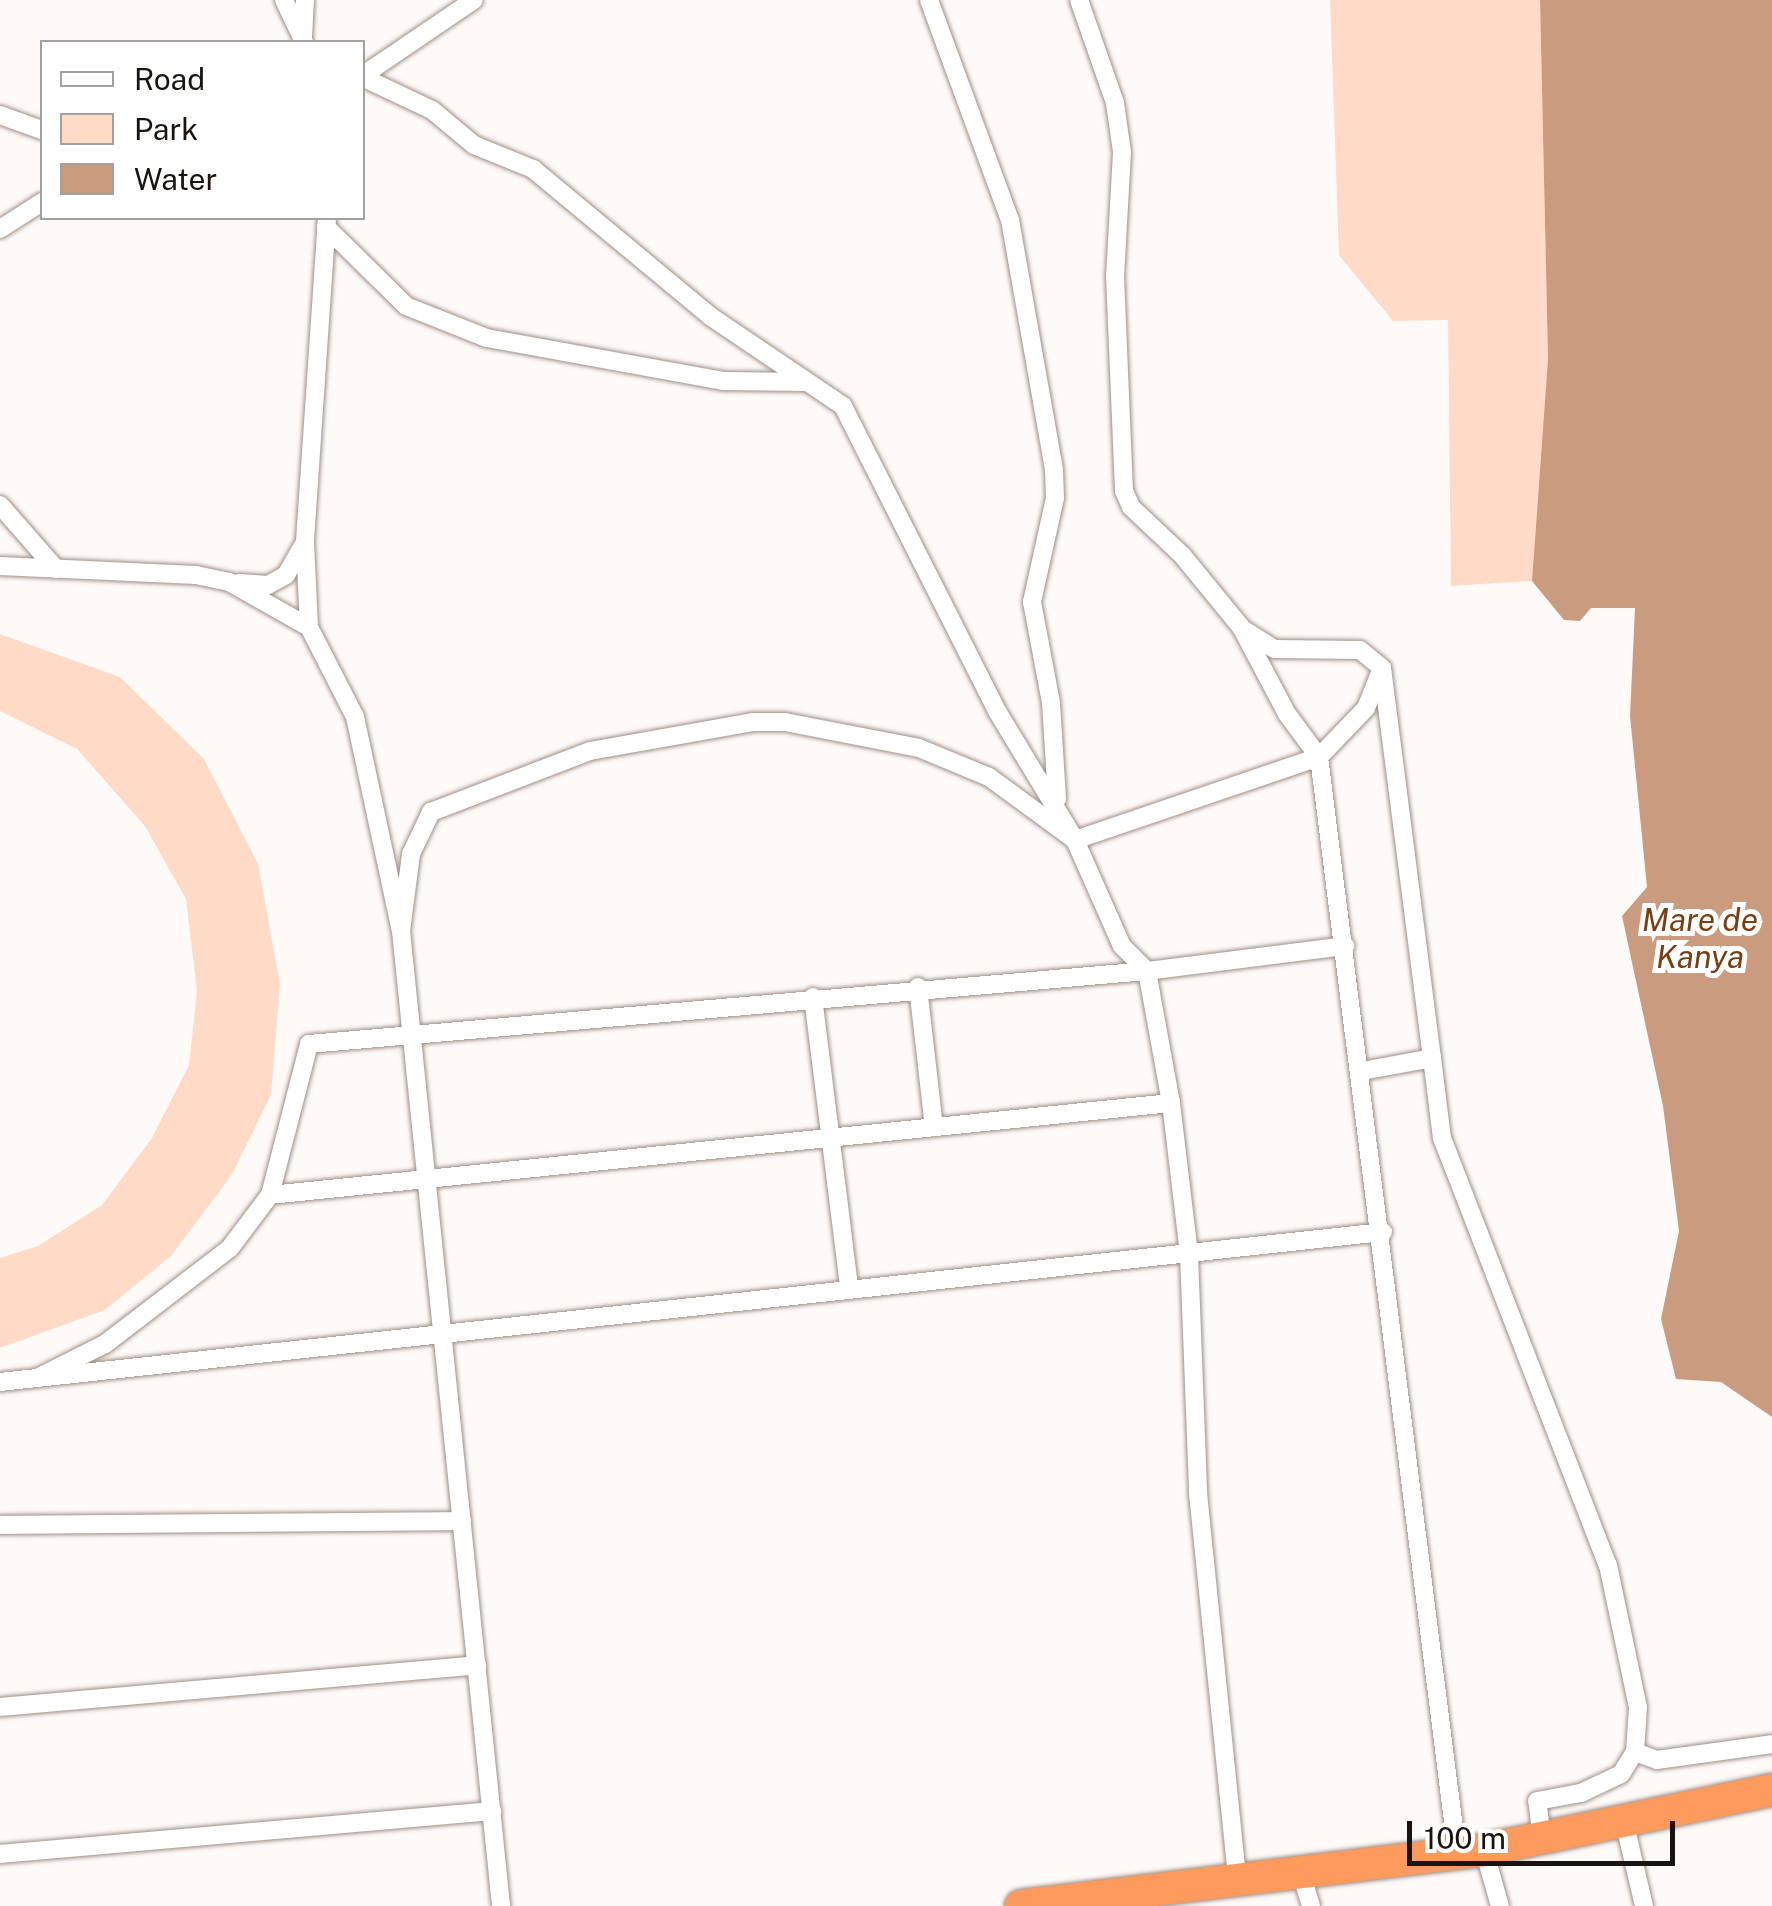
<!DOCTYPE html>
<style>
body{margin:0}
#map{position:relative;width:1772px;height:1906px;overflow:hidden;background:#fefaf8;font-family:"Public Sans",sans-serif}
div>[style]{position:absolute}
.green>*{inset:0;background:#ffdbc7}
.water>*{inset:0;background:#cb9b7f}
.roads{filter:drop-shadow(0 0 2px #9f8e84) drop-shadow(0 0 2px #9f8e84)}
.street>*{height:18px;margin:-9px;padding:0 9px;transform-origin:9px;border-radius:9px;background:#fff}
.highway>*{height:32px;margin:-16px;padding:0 16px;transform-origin:16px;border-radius:16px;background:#fe9a5b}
span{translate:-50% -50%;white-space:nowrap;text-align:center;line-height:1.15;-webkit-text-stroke:10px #fff;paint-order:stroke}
.water-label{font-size:32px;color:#7a3e12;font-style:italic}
.legend{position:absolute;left:40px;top:40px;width:325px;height:180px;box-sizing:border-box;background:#fff;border:2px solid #a3a19f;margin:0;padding:12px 18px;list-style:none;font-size:30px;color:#1a1410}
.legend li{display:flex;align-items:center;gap:20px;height:50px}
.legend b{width:50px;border:2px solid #a3a19f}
.scale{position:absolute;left:1407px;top:1821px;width:268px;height:45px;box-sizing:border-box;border:5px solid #1a1410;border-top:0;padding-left:12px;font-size:30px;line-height:35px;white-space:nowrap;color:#1a1410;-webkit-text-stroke:8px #fff;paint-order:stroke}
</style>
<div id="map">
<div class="green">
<i style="clip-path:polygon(1330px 0,1540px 0,1548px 359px,1532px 581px,1451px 586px,1448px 320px,1393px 321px,1339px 255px)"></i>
<i style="clip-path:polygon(0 634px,120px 677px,204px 759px,258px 864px,280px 984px,271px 1095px,231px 1176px,171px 1256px,105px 1310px,0 1348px,0 1258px,38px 1246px,102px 1205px,152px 1138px,189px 1065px,197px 991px,186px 899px,145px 826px,77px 749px,0 711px)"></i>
</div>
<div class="water">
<i style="clip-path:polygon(1540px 0,1772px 0,1772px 1417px,1721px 1382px,1676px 1379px,1661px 1319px,1679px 1231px,1663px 1106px,1622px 916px,1647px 887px,1630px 716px,1635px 608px,1591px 608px,1580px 621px,1564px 620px,1532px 581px,1548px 359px)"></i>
</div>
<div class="roads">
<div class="street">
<i style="left:284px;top:0;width:47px;rotate:64.5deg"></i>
<i style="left:929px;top:0;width:234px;rotate:69.8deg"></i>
<i style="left:1010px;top:220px;width:254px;rotate:80deg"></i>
<i style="left:1054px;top:470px;width:28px;rotate:88deg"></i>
<i style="left:1055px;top:498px;width:107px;rotate:102.5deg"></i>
<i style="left:1032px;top:602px;width:103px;rotate:79.3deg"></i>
<i style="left:1051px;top:703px;width:96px;rotate:86.4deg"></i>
<i style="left:1079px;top:0;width:109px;rotate:70.7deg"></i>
<i style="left:1115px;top:103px;width:49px;rotate:81.9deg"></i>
<i style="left:1122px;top:152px;width:124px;rotate:93.2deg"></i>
<i style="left:1115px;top:276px;width:215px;rotate:87.6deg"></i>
<i style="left:1124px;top:491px;width:17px;rotate:66deg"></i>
<i style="left:1131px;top:507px;width:70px;rotate:43.3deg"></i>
<i style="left:1182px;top:555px;width:93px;rotate:50.7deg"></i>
<i style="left:1241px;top:627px;width:98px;rotate:62.1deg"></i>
<i style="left:1287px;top:714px;width:54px;rotate:53.3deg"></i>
<i style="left:1319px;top:757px;width:1105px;rotate:82.82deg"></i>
<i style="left:303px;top:37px;width:37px;rotate:-87deg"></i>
<i style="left:362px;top:76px;width:135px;rotate:-34.2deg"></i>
<i style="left:362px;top:77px;width:77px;rotate:25.2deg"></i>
<i style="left:432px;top:110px;width:55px;rotate:39.8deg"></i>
<i style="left:474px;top:145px;width:64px;rotate:22.1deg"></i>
<i style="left:533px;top:169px;width:230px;rotate:39.7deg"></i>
<i style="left:710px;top:316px;width:161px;rotate:34.1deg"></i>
<i style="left:843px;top:406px;width:342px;rotate:63.2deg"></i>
<i style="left:997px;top:711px;width:151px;rotate:58.8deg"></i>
<i style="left:1075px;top:840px;width:258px;rotate:-18.8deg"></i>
<i style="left:1319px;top:757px;width:68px;rotate:-46.2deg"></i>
<i style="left:1366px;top:708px;width:43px;rotate:-68.2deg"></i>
<i style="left:0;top:115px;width:45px;rotate:19.7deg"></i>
<i style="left:327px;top:218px;width:325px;rotate:93.9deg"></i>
<i style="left:305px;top:542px;width:85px;rotate:87.3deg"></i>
<i style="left:309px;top:627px;width:101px;rotate:62.9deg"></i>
<i style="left:355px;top:717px;width:219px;rotate:77.9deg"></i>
<i style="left:401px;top:931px;width:980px;rotate:84.14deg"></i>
<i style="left:326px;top:227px;width:112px;rotate:44.6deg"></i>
<i style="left:406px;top:306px;width:87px;rotate:21.6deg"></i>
<i style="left:487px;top:338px;width:241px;rotate:10.3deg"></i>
<i style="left:724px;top:381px;width:83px;rotate:0.7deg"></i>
<i style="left:0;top:229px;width:50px;rotate:-32.7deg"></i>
<i style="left:0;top:505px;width:85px;rotate:48.8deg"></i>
<i style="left:0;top:566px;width:196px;rotate:2.6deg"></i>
<i style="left:196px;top:575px;width:34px;rotate:12deg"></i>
<i style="left:229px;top:582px;width:92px;rotate:29.4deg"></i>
<i style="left:239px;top:583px;width:29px;rotate:4deg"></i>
<i style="left:268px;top:585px;width:21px;rotate:-29deg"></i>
<i style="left:286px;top:575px;width:34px;rotate:-60deg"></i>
<i style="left:1244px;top:630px;width:36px;rotate:32deg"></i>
<i style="left:1275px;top:649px;width:85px;rotate:0.7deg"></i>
<i style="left:1360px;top:650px;width:28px;rotate:39deg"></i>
<i style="left:1382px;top:668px;width:393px;rotate:82.7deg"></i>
<i style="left:401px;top:931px;width:78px;rotate:-82.6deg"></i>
<i style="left:411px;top:854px;width:47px;rotate:-64.5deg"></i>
<i style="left:431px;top:812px;width:170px;rotate:-21deg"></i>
<i style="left:590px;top:751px;width:165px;rotate:-10.1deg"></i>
<i style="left:752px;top:722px;width:33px"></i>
<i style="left:785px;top:722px;width:136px;rotate:11deg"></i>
<i style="left:919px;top:748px;width:76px;rotate:22.5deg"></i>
<i style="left:989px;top:777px;width:107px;rotate:36.2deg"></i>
<i style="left:1075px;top:840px;width:116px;rotate:66.1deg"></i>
<i style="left:1122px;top:946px;width:35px;rotate:45deg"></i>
<i style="left:1147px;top:971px;width:134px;rotate:79.7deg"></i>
<i style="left:1171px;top:1103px;width:153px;rotate:83.2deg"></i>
<i style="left:1189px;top:1255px;width:238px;rotate:87.8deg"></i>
<i style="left:1198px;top:1493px;width:389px;rotate:84.2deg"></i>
<i style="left:918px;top:987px;width:141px;rotate:83.5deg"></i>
<i style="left:813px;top:997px;width:291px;rotate:82.9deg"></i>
<i style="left:1362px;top:1071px;width:71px;rotate:-10.5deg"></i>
<i style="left:1432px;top:1058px;width:81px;rotate:82.9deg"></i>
<i style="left:1442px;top:1138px;width:458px;rotate:68.8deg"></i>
<i style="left:1608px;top:1565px;width:145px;rotate:78.1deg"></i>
<i style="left:1638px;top:1707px;width:45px;rotate:93.8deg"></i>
<i style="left:1635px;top:1752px;width:23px;rotate:20deg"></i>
<i style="left:1657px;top:1760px;width:116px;rotate:-7.9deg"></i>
<i style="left:270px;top:1195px;width:906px;rotate:-5.83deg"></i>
<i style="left:39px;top:1377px;width:74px;rotate:-26.6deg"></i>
<i style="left:105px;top:1344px;width:158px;rotate:-37.5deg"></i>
<i style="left:230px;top:1248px;width:66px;rotate:-53deg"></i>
<i style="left:270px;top:1195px;width:156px;rotate:-75.5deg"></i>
<i style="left:309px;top:1044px;width:841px;rotate:-4.98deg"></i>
<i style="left:1147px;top:971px;width:200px;rotate:-7.2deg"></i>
<i style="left:0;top:1382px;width:1391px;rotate:-6.19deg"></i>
<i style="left:0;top:1525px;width:462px;rotate:-0.5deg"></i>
<i style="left:0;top:1707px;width:479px;rotate:-5deg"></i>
<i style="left:1625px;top:1825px;width:83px;rotate:76.8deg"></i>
<i style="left:1542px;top:1839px;width:38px;rotate:-97deg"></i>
<i style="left:1537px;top:1801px;width:45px;rotate:-10.3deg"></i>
<i style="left:1581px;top:1793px;width:44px;rotate:-25.4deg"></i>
<i style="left:1621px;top:1774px;width:26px;rotate:-58deg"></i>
<i style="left:1484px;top:1850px;width:58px;rotate:74.1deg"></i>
<i style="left:0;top:1854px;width:494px;rotate:-5deg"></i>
<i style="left:1301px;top:1873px;width:34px;rotate:73deg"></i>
</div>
<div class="highway">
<i style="left:1021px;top:1906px;width:466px;rotate:-6.9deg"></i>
<i style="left:1484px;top:1850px;width:294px;rotate:-11.8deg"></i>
</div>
</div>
<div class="water-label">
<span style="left:1700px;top:939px">Mare de<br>Kanya</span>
</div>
<ul class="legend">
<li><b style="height:12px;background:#fff"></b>Road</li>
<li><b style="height:28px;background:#ffdbc7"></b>Park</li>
<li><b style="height:28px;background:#cb9b7f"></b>Water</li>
</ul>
<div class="scale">100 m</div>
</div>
